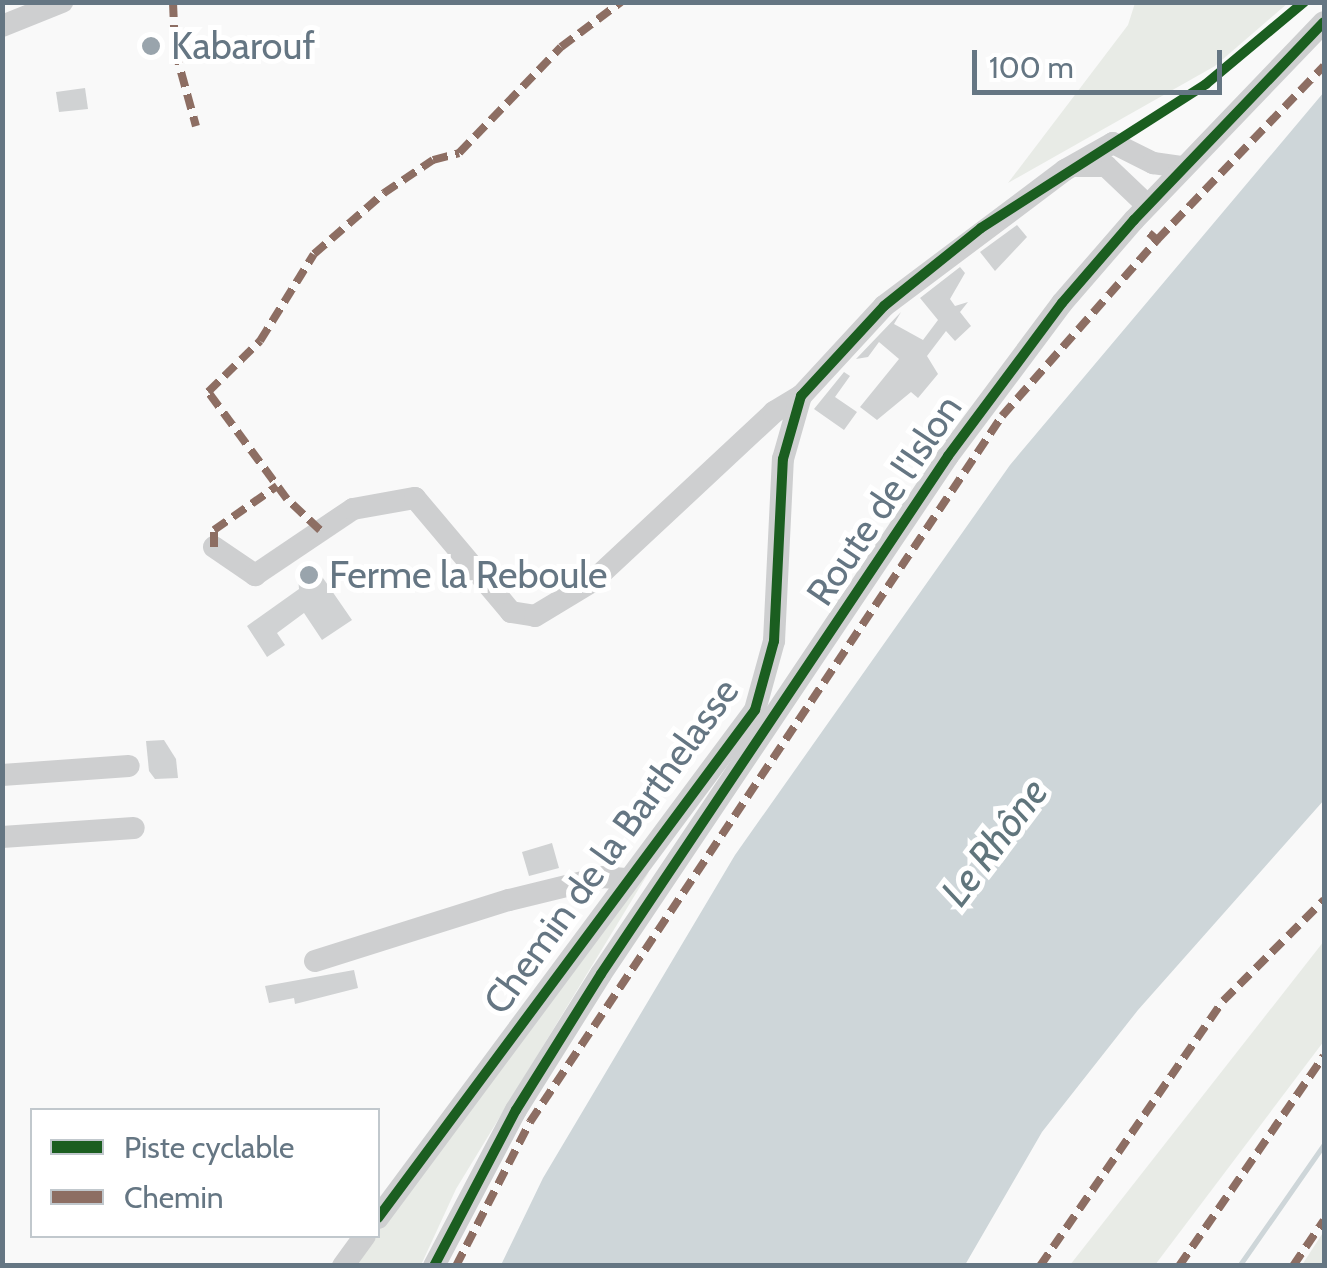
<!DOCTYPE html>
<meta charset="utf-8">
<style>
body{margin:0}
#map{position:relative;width:1327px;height:1268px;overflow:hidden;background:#f9f9f9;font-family:Cabin,sans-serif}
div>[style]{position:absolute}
.green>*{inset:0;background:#e8ebe6}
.water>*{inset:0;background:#ced6d9}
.stream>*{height:5px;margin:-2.5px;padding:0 2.5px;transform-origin:2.5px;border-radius:2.5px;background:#ced6d9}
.building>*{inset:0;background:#d0d2d3}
.minor>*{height:22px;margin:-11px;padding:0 11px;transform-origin:11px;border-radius:11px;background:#cecfd0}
.quiet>*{height:8px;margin-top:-4px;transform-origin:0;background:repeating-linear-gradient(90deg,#8d6e63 0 15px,transparent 0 23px)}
.cycleway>*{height:10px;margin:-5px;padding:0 5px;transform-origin:5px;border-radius:5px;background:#1b5e20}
.dots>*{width:28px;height:28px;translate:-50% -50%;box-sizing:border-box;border:5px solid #fff;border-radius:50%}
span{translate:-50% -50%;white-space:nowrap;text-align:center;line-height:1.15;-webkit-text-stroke:10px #fff;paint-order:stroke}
.poi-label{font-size:38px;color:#657683}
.left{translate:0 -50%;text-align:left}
.street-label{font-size:38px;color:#657683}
.water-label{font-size:40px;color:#60757c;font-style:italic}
.frame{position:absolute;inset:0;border:5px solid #657683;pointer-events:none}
.legend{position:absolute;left:30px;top:1108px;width:350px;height:130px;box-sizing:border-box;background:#fff;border:2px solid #c1c8cd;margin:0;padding:12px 18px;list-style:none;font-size:30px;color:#657683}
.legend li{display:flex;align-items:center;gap:20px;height:50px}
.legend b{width:50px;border:2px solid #c1c8cd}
.scale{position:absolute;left:972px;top:50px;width:250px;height:45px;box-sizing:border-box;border:5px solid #657683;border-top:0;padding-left:12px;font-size:30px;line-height:35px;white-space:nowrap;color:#657683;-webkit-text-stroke:8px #fff;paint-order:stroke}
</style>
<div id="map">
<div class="green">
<i style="clip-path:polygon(1135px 3px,1288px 3px,1215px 66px,1008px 183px,1128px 25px)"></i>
<i style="clip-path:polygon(649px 872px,456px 1189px,421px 1265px,352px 1266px,626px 893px)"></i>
<i style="clip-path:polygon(1324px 941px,1324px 1041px,1155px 1265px,1070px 1265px)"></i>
<i style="clip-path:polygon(1324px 1231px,1324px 1265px,1302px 1265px)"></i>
</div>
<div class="water">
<i style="clip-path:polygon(1324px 92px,1324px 800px,1138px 1010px,1042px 1132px,965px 1265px,501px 1265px,543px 1178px,735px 855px,1010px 465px)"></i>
</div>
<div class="stream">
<i style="left:1239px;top:1266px;width:149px;rotate:-55.1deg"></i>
</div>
<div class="building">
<i style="clip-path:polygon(85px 88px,88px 109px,59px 112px,56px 92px)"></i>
<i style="clip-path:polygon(1017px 225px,1027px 237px,995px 271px,980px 252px)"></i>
<i style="clip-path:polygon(960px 267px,965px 273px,950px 299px,955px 306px,968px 302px,960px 312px,971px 326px,955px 341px,946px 331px,927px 356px,938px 374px,918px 398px,911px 392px,877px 420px,860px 407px,899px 359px,879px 342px,868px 357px,856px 359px,901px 312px,894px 324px,923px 340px,938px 320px,920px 298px)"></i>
<i style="clip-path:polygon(844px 372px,850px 376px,835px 397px,857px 412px,844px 430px,814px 409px)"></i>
<i style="clip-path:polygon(314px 565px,352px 620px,322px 640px,304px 613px,277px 633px,285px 645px,267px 657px,247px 626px,299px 589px,298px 576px)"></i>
<i style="clip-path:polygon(164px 740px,176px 759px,178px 778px,155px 779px,149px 771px,146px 741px)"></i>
<i style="clip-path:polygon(552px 843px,559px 868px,529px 876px,522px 852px)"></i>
<i style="clip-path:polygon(354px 970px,358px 988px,295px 1004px,294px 998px,269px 1003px,265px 986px)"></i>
</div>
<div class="minor">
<i style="left:2px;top:26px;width:65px;rotate:-21.8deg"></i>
<i style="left:1077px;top:166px;width:29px"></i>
<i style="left:1106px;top:166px;width:57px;rotate:43.6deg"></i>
<i style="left:214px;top:547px;width:50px;rotate:34.3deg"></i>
<i style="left:255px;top:575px;width:118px;rotate:-34deg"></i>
<i style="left:353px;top:509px;width:63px;rotate:-10.1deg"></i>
<i style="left:415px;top:498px;width:149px;rotate:49.9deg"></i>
<i style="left:511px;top:612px;width:24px;rotate:9deg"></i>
<i style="left:535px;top:616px;width:68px;rotate:-31.1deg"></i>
<i style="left:593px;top:581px;width:248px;rotate:-43deg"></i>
<i style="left:774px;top:412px;width:31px;rotate:-31deg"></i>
<i style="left:2px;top:775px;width:127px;rotate:-4.1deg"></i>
<i style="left:2px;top:837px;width:132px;rotate:-3.9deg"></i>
<i style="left:315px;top:961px;width:203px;rotate:-17.5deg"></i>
<i style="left:509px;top:900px;width:97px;rotate:-13.7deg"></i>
<i style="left:603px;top:877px;width:25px;rotate:5deg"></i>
<i style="left:378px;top:1218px;width:633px;rotate:-53.42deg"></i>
<i style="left:755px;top:710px;width:72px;rotate:-74.6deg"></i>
<i style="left:774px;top:641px;width:182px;rotate:-87.2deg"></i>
<i style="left:783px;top:459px;width:66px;rotate:-74.1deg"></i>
<i style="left:801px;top:396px;width:122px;rotate:-47.3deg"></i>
<i style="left:884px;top:306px;width:226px;rotate:-36.9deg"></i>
<i style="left:1065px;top:170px;width:55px;rotate:-29.4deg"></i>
<i style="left:1113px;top:143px;width:45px;rotate:26.6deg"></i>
<i style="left:1153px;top:163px;width:30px;rotate:8deg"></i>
<i style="left:343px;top:1266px;width:37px;rotate:-54deg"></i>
<i style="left:434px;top:1266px;width:176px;rotate:-62.3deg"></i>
<i style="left:516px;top:1110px;width:160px;rotate:-58deg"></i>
<i style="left:601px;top:974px;width:623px;rotate:-56.18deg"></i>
<i style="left:948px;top:456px;width:191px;rotate:-53.3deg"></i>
<i style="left:1062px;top:303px;width:110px;rotate:-49.1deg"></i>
<i style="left:1134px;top:220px;width:274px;rotate:-46.2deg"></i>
</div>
<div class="quiet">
<i style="left:173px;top:2px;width:48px;rotate:87.6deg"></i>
<i style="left:175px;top:50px;width:79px;rotate:74.6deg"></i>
<i style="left:1149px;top:233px;width:11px;rotate:41deg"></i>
<i style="left:1157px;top:240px;width:241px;rotate:-46.2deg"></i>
<i style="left:320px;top:530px;width:45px;rotate:-136.8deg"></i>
<i style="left:287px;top:499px;width:133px;rotate:-126.4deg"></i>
<i style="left:208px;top:392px;width:73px;rotate:-44.4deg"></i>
<i style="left:260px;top:341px;width:102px;rotate:-58.2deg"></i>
<i style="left:314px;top:254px;width:93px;rotate:-41.1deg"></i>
<i style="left:384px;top:193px;width:59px;rotate:-34deg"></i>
<i style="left:433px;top:160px;width:27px;rotate:-15deg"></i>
<i style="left:459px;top:153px;width:147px;rotate:-46.1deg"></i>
<i style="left:561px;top:47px;width:75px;rotate:-36.9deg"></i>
<i style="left:214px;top:547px;width:17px;rotate:-90deg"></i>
<i style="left:214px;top:530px;width:77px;rotate:-34.9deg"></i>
<i style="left:456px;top:1266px;width:162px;rotate:-62.8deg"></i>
<i style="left:530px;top:1122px;width:849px;rotate:-56.24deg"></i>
<i style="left:1002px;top:416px;width:235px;rotate:-48.6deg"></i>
<i style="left:1040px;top:1266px;width:322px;rotate:-55.4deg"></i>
<i style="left:1223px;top:1001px;width:143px;rotate:-45deg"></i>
<i style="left:1179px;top:1266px;width:255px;rotate:-55.4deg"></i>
<i style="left:1293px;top:1266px;width:55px;rotate:-56deg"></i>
</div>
<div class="cycleway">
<i style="left:378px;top:1218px;width:633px;rotate:-53.42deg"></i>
<i style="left:755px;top:710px;width:72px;rotate:-74.6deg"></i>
<i style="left:774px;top:641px;width:182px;rotate:-87.2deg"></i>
<i style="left:783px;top:459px;width:66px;rotate:-74.1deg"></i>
<i style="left:801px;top:396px;width:122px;rotate:-47.3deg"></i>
<i style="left:884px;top:306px;width:124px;rotate:-38.8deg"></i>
<i style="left:981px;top:228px;width:267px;rotate:-32.6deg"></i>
<i style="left:1206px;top:84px;width:128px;rotate:-39.9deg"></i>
<i style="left:434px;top:1266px;width:176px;rotate:-62.3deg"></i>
<i style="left:516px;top:1110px;width:160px;rotate:-58deg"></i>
<i style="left:601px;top:974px;width:623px;rotate:-56.18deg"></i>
<i style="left:948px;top:456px;width:191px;rotate:-53.3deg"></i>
<i style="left:1062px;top:303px;width:110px;rotate:-49.1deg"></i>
<i style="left:1134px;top:220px;width:274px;rotate:-46.2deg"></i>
</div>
<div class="dots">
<i style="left:151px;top:46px;background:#99a4ac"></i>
<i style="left:309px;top:575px;background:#99a4ac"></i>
</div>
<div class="poi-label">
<span class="left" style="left:171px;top:46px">Kabarouf</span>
<span class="left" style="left:329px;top:575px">Ferme la Reboule</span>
</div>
<div class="street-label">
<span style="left:884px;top:500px;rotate:-56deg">Route de l'Islon</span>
<span style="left:611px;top:846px;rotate:-54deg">Chemin de la Barthelasse</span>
</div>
<div class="water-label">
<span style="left:994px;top:842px;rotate:-53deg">Le Rhône</span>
</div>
<div class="frame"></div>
<ul class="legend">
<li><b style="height:12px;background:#1b5e20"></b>Piste cyclable</li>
<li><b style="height:12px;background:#8d6e63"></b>Chemin</li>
</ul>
<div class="scale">100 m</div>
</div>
